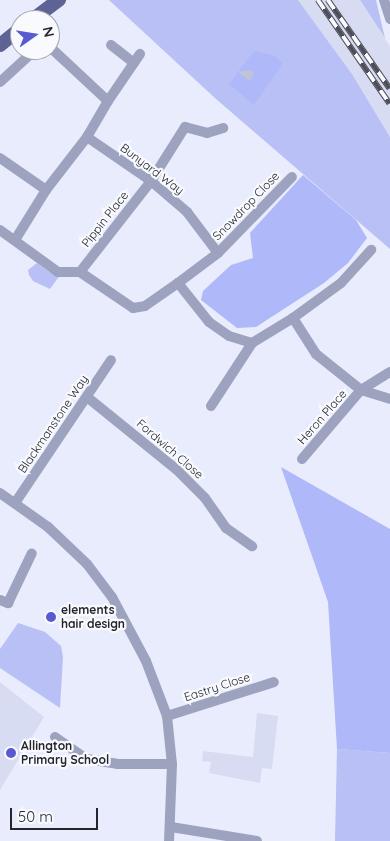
<!DOCTYPE html>
<style>
body{margin:0}
#map{position:relative;width:390px;height:841px;overflow:hidden;background:#e9ecfd;font-family:Quicksand,sans-serif}
div>[style]{position:absolute}
.built>*{inset:0;background:#d8dcf2}
.green>*{inset:0;background:#b8c0f5}
.forest>*{inset:0;background:#afb8f9}
.building>*{inset:0;background:#c1c4d9}
.minor>*{height:10px;margin:-5px;padding:0 5px;transform-origin:5px;border-radius:5px;background:#9da2bf}
.primary>*{height:14px;margin:-7px;padding:0 7px;transform-origin:7px;border-radius:7px;background:#5d6395}
.rail>*{height:5.5px;margin-top:-2.75px;transform-origin:0;background:repeating-linear-gradient(90deg,#f9fafe 0 11px,#4d4e58 0 22px);box-sizing:border-box;border-block:1px solid #4d4e58}
.dots>*{width:14px;height:14px;translate:-50% -50%;box-sizing:border-box;border:2px solid #f9fafe;border-radius:50%}
span{translate:-50% -50%;white-space:nowrap;text-align:center;line-height:1.15;-webkit-text-stroke:4.5px #f9fafe;paint-order:stroke}
.street-label{font-size:12px;color:#24252d}
.poi-label{font-size:12px;color:#24252d;font-weight:700}
.left{translate:0 -50%;text-align:left}
.north{position:absolute;left:10px;top:10px;width:50px;height:50px;box-sizing:border-box;background:#f9fafe;border:1px solid #a4a5aa;border-radius:50%;rotate:77deg;font-size:14px;font-weight:700;line-height:20px;text-align:center;color:#24252d}
.north::after{content:'';display:block;margin:auto;width:18px;height:22px;background:#585ad2;clip-path:polygon(50% 0,100% 100%,50% 72%,0 100%)}
.scale{position:absolute;left:10px;top:808px;width:88px;height:22px;box-sizing:border-box;border:2px solid #24252d;border-top:0;padding-left:6px;font-size:15px;line-height:18px;white-space:nowrap;color:#24252d;-webkit-text-stroke:4px #f9fafe;paint-order:stroke}
</style>
<div id="map">
<div class="built">
<i style="clip-path:polygon(298px 0,360px 0,390px 46px,390px 137px,352px 74px)"></i>
<i style="clip-path:polygon(0 682px,44px 717px,0 790px)"></i>
<i style="clip-path:polygon(257px 713px,278px 716px,272px 769px,262px 768px,260px 783px,209px 773px,211px 762px,202px 761px,203px 751px,253px 757px)"></i>
</div>
<div class="green">
<i style="clip-path:polygon(109px 0,298px 0,352px 74px,390px 137px,390px 249px,216px 99px)"></i>
<i style="clip-path:polygon(360px 0,376px 0,385px 38px)"></i>
<i style="clip-path:polygon(37px 263px,49px 272px,60px 275px,50px 289px,33px 281px,29px 275px,28px 270px)"></i>
<i style="clip-path:polygon(18px 623px,45px 632px,61px 646px,63px 657px,60px 708px,0 668px,0 649px)"></i>
<i style="clip-path:polygon(337px 749px,390px 753px,390px 841px,335px 841px)"></i>
</div>
<div class="forest">
<i style="clip-path:polygon(254px 51px,275px 56px,283px 63px,254px 105px,229px 84px)"></i>
<i style="clip-path:polygon(303px 175px,356px 220px,367px 238px,348px 263px,324px 283px,256px 327px,237px 328px,201px 300px,203px 291px,231px 265px,253px 258px,250px 233px)"></i>
<i style="clip-path:polygon(281px 467px,390px 529px,390px 753px,337px 749px,328px 602px)"></i>
</div>
<div class="building">
<i style="clip-path:polygon(249px 70px,254px 73px,250px 81px,238px 72px)"></i>
</div>
<div class="minor">
<i style="left:384px;top:0;width:20px;rotate:72deg"></i>
<i style="left:111px;top:45px;width:29px;rotate:38deg"></i>
<i style="left:50px;top:47px;width:79px;rotate:43deg"></i>
<i style="left:108px;top:101px;width:42px;rotate:120.3deg"></i>
<i style="left:0;top:82px;width:47px;rotate:-42.4deg"></i>
<i style="left:108px;top:101px;width:57px;rotate:-55.8deg"></i>
<i style="left:0;top:158px;width:56px;rotate:34.8deg"></i>
<i style="left:46px;top:190px;width:67px;rotate:-52.3deg"></i>
<i style="left:87px;top:137px;width:78px;rotate:34.5deg"></i>
<i style="left:151px;top:181px;width:48px;rotate:40.7deg"></i>
<i style="left:187px;top:212px;width:51px;rotate:52.9deg"></i>
<i style="left:218px;top:253px;width:50px;rotate:143.1deg"></i>
<i style="left:178px;top:283px;width:50px;rotate:51.5deg"></i>
<i style="left:209px;top:322px;width:24px;rotate:35deg"></i>
<i style="left:229px;top:336px;width:24px;rotate:17deg"></i>
<i style="left:252px;top:343px;width:48px;rotate:-31.4deg"></i>
<i style="left:293px;top:318px;width:43px;rotate:57.4deg"></i>
<i style="left:316px;top:354px;width:58px;rotate:38.7deg"></i>
<i style="left:361px;top:390px;width:30px;rotate:17deg"></i>
<i style="left:0;top:230px;width:72px;rotate:35.9deg"></i>
<i style="left:58px;top:272px;width:22px"></i>
<i style="left:80px;top:272px;width:64px;rotate:34.2deg"></i>
<i style="left:133px;top:308px;width:12px;rotate:-9deg"></i>
<i style="left:145px;top:306px;width:40px;rotate:-34.9deg"></i>
<i style="left:15px;top:240px;width:59px;rotate:-58.2deg"></i>
<i style="left:218px;top:253px;width:106px;rotate:-45.8deg"></i>
<i style="left:80px;top:272px;width:115px;rotate:-52deg"></i>
<i style="left:151px;top:181px;width:64px;rotate:-57.8deg"></i>
<i style="left:185px;top:127px;width:23px;rotate:15deg"></i>
<i style="left:207px;top:133px;width:17px;rotate:-17deg"></i>
<i style="left:293px;top:318px;width:59px;rotate:-36.1deg"></i>
<i style="left:341px;top:283px;width:45px;rotate:-47.7deg"></i>
<i style="left:87px;top:397px;width:114px;rotate:39deg"></i>
<i style="left:176px;top:469px;width:41px;rotate:45deg"></i>
<i style="left:205px;top:498px;width:37px;rotate:55deg"></i>
<i style="left:226px;top:528px;width:32px;rotate:35deg"></i>
<i style="left:211px;top:406px;width:75px;rotate:-56.9deg"></i>
<i style="left:302px;top:459px;width:91px;rotate:-49.5deg"></i>
<i style="left:361px;top:390px;width:34px;rotate:-32deg"></i>
<i style="left:0;top:493px;width:59px;rotate:35.3deg"></i>
<i style="left:48px;top:527px;width:54px;rotate:43.5deg"></i>
<i style="left:87px;top:564px;width:41px;rotate:52.9deg"></i>
<i style="left:112px;top:597px;width:72px;rotate:62deg"></i>
<i style="left:146px;top:661px;width:59px;rotate:69.1deg"></i>
<i style="left:167px;top:716px;width:48px;rotate:84.1deg"></i>
<i style="left:172px;top:764px;width:77px;rotate:92.2deg"></i>
<i style="left:15px;top:503px;width:172px;rotate:-56.1deg"></i>
<i style="left:0;top:600px;width:9px;rotate:21deg"></i>
<i style="left:8px;top:603px;width:55px;rotate:-64.4deg"></i>
<i style="left:167px;top:716px;width:112px;rotate:-17.6deg"></i>
<i style="left:55px;top:737px;width:39px;rotate:35deg"></i>
<i style="left:87px;top:759px;width:30px;rotate:9deg"></i>
<i style="left:117px;top:764px;width:55px"></i>
<i style="left:171px;top:827px;width:87px;rotate:9.2deg"></i>
</div>
<div class="primary">
<i style="left:32px;top:20px;width:34px;rotate:-37deg"></i>
<i style="left:0;top:45px;width:26px;rotate:-39deg"></i>
</div>
<div class="rail">
<i style="left:318px;top:0;width:126px;rotate:55.3deg"></i>
<i style="left:328px;top:0;width:108px;rotate:55.1deg"></i>
</div>
<div class="dots">
<i style="left:51px;top:617px;background:#585ad2"></i>
<i style="left:11px;top:753px;background:#585ad2"></i>
</div>
<div class="street-label">
<span style="left:152px;top:169px;rotate:37deg">Bunyard Way</span>
<span style="left:246px;top:206px;rotate:-46deg">Snowdrop Close</span>
<span style="left:105px;top:219px;rotate:-52deg">Pippin Place</span>
<span style="left:322px;top:417px;rotate:-49deg">Heron Place</span>
<span style="left:53px;top:424px;rotate:-56deg">Blackmanstone Way</span>
<span style="left:170px;top:449px;rotate:41deg">Fordwich Close</span>
<span style="left:217px;top:687px;rotate:-18deg">Eastry Close</span>
</div>
<div class="poi-label">
<span class="left" style="left:61px;top:617px">elements<br>hair design</span>
<span class="left" style="left:21px;top:753px">Allington<br>Primary School</span>
</div>
<div class="north">N</div>
<div class="scale">50 m</div>
</div>
